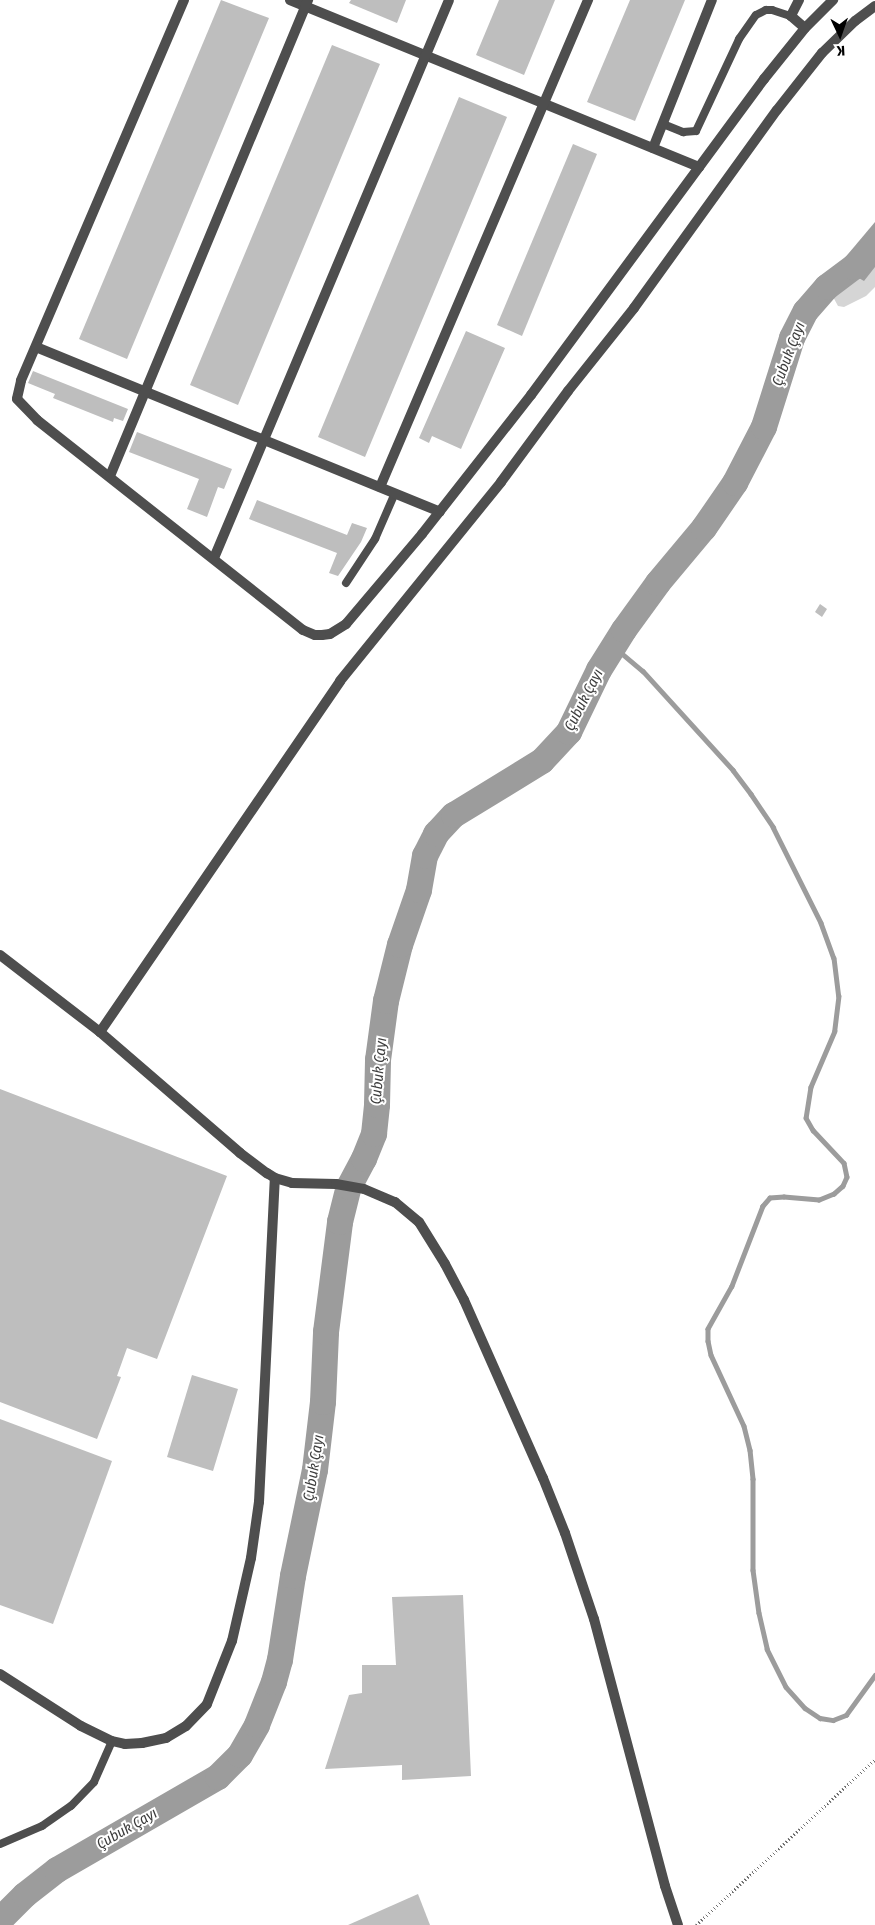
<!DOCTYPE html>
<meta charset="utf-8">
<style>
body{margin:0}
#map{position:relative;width:875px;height:1925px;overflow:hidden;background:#fff;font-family:"Fira Sans Condensed",sans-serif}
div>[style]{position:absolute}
.green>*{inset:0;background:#d5d5d5}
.water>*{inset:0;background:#9c9c9c}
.stream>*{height:4.5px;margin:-2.25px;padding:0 2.25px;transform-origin:2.25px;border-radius:2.25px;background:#9c9c9c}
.river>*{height:26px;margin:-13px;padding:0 13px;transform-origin:13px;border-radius:13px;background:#9c9c9c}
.building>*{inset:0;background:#bebebe}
.path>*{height:2.5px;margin-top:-1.25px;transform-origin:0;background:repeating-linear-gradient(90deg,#707070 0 1px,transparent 0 3.5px)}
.service>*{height:8px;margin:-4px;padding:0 4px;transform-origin:4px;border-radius:4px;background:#4e4e4e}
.minor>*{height:10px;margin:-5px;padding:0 5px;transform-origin:5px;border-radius:5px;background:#4e4e4e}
span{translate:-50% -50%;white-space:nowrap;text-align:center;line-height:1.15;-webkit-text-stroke:4px #fff;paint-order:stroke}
.water-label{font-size:15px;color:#3d3d3d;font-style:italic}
.north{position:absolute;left:815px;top:10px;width:50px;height:50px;-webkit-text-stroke:4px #fff;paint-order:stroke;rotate:177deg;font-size:14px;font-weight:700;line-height:20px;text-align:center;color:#000}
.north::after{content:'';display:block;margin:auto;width:18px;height:22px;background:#000;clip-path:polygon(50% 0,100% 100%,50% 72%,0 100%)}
</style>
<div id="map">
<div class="green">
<i style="clip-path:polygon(875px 259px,875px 287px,866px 296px,844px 307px,838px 306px,832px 295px,837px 288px,864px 277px)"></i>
</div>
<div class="water">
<i style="clip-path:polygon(875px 222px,875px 267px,864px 281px,838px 266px)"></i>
</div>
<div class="stream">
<i style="left:613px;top:646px;width:39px;rotate:40deg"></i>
<i style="left:643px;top:671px;width:134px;rotate:47.7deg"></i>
<i style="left:733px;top:770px;width:30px;rotate:53deg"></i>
<i style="left:751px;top:794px;width:40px;rotate:56deg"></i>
<i style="left:773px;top:827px;width:107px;rotate:63.4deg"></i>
<i style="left:821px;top:923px;width:37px;rotate:70deg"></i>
<i style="left:834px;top:958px;width:38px;rotate:83deg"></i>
<i style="left:839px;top:996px;width:35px;rotate:97deg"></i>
<i style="left:835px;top:1031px;width:61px;rotate:113.2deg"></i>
<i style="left:811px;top:1087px;width:31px;rotate:99deg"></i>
<i style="left:806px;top:1118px;width:14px;rotate:60deg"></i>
<i style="left:813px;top:1130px;width:45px;rotate:46.8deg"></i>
<i style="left:844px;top:1163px;width:14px;rotate:78deg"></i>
<i style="left:847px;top:1177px;width:10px;rotate:114deg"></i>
<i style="left:843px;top:1186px;width:12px;rotate:138deg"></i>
<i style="left:834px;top:1194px;width:16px;rotate:158deg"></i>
<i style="left:819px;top:1200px;width:35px;rotate:-175deg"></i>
<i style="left:784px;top:1197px;width:14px;rotate:176deg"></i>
<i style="left:770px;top:1198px;width:11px;rotate:131deg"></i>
<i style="left:763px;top:1206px;width:86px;rotate:111.2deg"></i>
<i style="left:732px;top:1286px;width:49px;rotate:119.2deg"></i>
<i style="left:708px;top:1329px;width:12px;rotate:90deg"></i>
<i style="left:708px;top:1341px;width:14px;rotate:78deg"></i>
<i style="left:711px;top:1355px;width:78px;rotate:65.1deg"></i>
<i style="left:744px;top:1426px;width:25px;rotate:76deg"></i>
<i style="left:750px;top:1450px;width:29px;rotate:84deg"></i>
<i style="left:753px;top:1479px;width:91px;rotate:90deg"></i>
<i style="left:753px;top:1570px;width:43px;rotate:82.1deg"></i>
<i style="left:759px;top:1613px;width:37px;rotate:77deg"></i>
<i style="left:767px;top:1649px;width:42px;rotate:63.4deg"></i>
<i style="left:786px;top:1687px;width:28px;rotate:48deg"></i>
<i style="left:805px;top:1708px;width:18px;rotate:34deg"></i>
<i style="left:820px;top:1718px;width:13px;rotate:9deg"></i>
<i style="left:833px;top:1720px;width:14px;rotate:-21deg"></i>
<i style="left:846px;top:1715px;width:49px;rotate:-54.1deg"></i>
</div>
<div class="river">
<i style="left:0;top:1920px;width:35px;rotate:-45deg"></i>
<i style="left:25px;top:1895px;width:41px;rotate:-38deg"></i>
<i style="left:57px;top:1870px;width:186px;rotate:-30deg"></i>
<i style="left:218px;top:1777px;width:31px;rotate:-45deg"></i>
<i style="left:240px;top:1755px;width:34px;rotate:-60deg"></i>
<i style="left:257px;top:1725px;width:46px;rotate:-68.4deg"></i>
<i style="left:274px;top:1682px;width:23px;rotate:-75deg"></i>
<i style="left:280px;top:1660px;width:85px;rotate:-81.2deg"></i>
<i style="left:293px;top:1576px;width:108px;rotate:-78.3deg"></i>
<i style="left:315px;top:1470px;width:68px;rotate:-83.3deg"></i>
<i style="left:323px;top:1402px;width:70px;rotate:-87.5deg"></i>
<i style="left:326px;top:1332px;width:111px;rotate:-82.7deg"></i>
<i style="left:340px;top:1222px;width:36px;rotate:-76deg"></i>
<i style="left:349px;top:1187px;width:32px;rotate:-62deg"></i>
<i style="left:364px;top:1159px;width:27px;rotate:-68deg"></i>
<i style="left:374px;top:1134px;width:29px;rotate:-84deg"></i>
<i style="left:377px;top:1105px;width:45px;rotate:-88.7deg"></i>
<i style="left:378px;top:1060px;width:60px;rotate:-82.3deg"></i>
<i style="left:386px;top:1001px;width:58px;rotate:-76deg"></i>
<i style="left:400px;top:945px;width:58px;rotate:-70.9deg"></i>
<i style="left:419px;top:890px;width:35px;rotate:-80deg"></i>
<i style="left:425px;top:856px;width:25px;rotate:-63deg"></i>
<i style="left:436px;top:834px;width:26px;rotate:-47deg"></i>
<i style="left:454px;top:815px;width:103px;rotate:-31.5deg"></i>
<i style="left:542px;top:761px;width:40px;rotate:-47deg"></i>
<i style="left:569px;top:732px;width:69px;rotate:-64.2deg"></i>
<i style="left:599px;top:670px;width:47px;rotate:-58deg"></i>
<i style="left:624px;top:630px;width:58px;rotate:-54.1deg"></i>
<i style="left:658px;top:583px;width:72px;rotate:-50.1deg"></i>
<i style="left:704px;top:528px;width:55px;rotate:-55.4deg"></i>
<i style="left:735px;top:483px;width:63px;rotate:-62.6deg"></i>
<i style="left:764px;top:427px;width:93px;rotate:-72.5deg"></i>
<i style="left:792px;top:338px;width:30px;rotate:-63deg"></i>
<i style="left:806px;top:311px;width:32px;rotate:-49deg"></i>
<i style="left:827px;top:287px;width:34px;rotate:-37deg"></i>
<i style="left:854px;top:267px;width:30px;rotate:-46deg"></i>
</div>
<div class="building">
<i style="clip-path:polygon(221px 0,269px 18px,127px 359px,79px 339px)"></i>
<i style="clip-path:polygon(351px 0,406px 0,397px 23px,349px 3px)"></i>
<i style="clip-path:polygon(499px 0,555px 0,524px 75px,476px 55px)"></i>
<i style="clip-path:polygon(630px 0,685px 0,635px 121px,587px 102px)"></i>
<i style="clip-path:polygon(332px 45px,380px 64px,238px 405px,190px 385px)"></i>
<i style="clip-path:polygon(459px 97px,507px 117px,365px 457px,318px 437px)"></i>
<i style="clip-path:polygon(573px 144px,597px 154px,522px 336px,497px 325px)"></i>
<i style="clip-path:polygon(466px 331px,505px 348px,461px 449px,432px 436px,429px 443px,419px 438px)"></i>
<i style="clip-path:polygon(33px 371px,128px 409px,123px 421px,114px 418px,113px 422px,53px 398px,55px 394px,28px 383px)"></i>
<i style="clip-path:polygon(137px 432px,232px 469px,224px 489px,218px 487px,207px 517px,187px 509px,199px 479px,129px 452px)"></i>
<i style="clip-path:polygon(257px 500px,347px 535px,352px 523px,367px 528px,361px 542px,338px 576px,329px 573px,337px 553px,249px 519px)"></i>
<i style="clip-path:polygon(820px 604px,827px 609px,822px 617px,815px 612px)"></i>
<i style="clip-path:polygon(0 1089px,227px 1176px,157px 1359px,127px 1348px,117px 1376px,121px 1377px,97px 1439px,0 1402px)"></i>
<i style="clip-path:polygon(192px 1375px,238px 1389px,213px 1471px,167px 1457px)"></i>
<i style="clip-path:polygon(0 1419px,112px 1461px,53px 1624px,0 1605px)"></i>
<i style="clip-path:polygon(463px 1595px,471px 1776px,402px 1780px,402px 1765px,325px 1769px,349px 1695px,362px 1693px,362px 1665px,396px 1665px,392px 1597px)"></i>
<i style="clip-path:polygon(418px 1894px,430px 1925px,348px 1925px)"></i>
</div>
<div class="path">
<i style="left:696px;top:1925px;width:244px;rotate:-42.8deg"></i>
</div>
<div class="service">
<i style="left:663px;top:124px;width:22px;rotate:22deg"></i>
<i style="left:683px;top:132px;width:13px;rotate:-4deg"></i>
<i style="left:696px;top:131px;width:102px;rotate:-64.9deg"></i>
<i style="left:739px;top:39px;width:29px;rotate:-55deg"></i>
<i style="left:756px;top:15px;width:11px;rotate:-27deg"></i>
<i style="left:766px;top:10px;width:6px"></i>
<i style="left:772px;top:10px;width:20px;rotate:18deg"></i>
<i style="left:346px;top:583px;width:53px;rotate:-56.6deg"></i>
<i style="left:375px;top:539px;width:50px;rotate:-66.5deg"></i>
<i style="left:0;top:1844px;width:46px;rotate:-23.2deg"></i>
<i style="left:42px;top:1826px;width:35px;rotate:-35deg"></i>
<i style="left:71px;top:1806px;width:33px;rotate:-46deg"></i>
<i style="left:94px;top:1782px;width:45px;rotate:-66.3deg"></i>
</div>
<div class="minor">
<i style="left:184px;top:0;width:414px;rotate:113.2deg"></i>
<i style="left:21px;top:381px;width:18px;rotate:103deg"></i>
<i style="left:17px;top:399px;width:29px;rotate:46deg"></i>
<i style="left:37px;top:420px;width:339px;rotate:38.3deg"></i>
<i style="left:303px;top:630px;width:13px;rotate:23deg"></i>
<i style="left:315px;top:635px;width:7px"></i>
<i style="left:322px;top:635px;width:8px;rotate:-7deg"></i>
<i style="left:330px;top:634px;width:19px;rotate:-32deg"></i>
<i style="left:346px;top:624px;width:118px;rotate:-49.8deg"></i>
<i style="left:422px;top:534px;width:177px;rotate:-51.9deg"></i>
<i style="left:531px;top:395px;width:393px;rotate:-53.6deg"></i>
<i style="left:764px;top:79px;width:65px;rotate:-51.2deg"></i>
<i style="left:805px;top:28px;width:40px;rotate:-45deg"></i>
<i style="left:290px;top:0;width:442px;rotate:22.2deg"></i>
<i style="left:799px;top:0;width:18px;rotate:117deg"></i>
<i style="left:791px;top:16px;width:18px;rotate:41deg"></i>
<i style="left:653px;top:148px;width:159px;rotate:-68.3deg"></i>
<i style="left:36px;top:347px;width:436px;rotate:22.2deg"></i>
<i style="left:110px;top:476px;width:516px;rotate:-67.41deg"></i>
<i style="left:380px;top:487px;width:530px;rotate:-66.87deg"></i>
<i style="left:214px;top:558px;width:605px;rotate:-67.16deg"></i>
<i style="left:0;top:955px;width:126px;rotate:37.6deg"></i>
<i style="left:100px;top:1032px;width:185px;rotate:40.8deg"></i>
<i style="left:240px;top:1153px;width:34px;rotate:37deg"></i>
<i style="left:267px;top:1173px;width:9px;rotate:32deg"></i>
<i style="left:275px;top:1178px;width:18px;rotate:16deg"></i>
<i style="left:292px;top:1183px;width:44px;rotate:1.3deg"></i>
<i style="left:336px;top:1184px;width:28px;rotate:10deg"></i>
<i style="left:364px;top:1189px;width:34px;rotate:23deg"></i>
<i style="left:395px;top:1202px;width:31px;rotate:40deg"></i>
<i style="left:419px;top:1222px;width:49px;rotate:58.2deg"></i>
<i style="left:445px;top:1264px;width:41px;rotate:62.2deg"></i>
<i style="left:464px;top:1300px;width:195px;rotate:66.1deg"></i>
<i style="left:543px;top:1478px;width:59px;rotate:68.2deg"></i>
<i style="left:565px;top:1533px;width:91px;rotate:71.4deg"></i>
<i style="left:594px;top:1619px;width:276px;rotate:75.1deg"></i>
<i style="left:665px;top:1886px;width:41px;rotate:71.6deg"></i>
<i style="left:100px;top:1032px;width:425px;rotate:-55.6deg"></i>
<i style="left:340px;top:681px;width:256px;rotate:-51deg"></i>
<i style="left:501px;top:482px;width:113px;rotate:-53.6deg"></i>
<i style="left:568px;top:391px;width:106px;rotate:-51.5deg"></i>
<i style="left:634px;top:308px;width:244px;rotate:-54.2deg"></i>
<i style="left:777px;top:110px;width:73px;rotate:-51.7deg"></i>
<i style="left:822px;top:53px;width:46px;rotate:-44.1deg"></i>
<i style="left:855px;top:21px;width:25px;rotate:-37deg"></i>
<i style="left:0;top:1674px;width:96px;rotate:32.7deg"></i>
<i style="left:81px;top:1726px;width:34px;rotate:26deg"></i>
<i style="left:112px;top:1741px;width:13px;rotate:13deg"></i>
<i style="left:125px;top:1744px;width:17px;rotate:-3deg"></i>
<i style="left:142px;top:1743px;width:25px;rotate:-12deg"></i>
<i style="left:166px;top:1738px;width:23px;rotate:-31deg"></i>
<i style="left:186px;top:1726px;width:30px;rotate:-46deg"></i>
<i style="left:207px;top:1704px;width:68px;rotate:-68.4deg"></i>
<i style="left:232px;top:1641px;width:85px;rotate:-77.1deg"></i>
<i style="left:251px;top:1558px;width:57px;rotate:-81.9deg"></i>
<i style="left:259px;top:1502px;width:324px;rotate:-87.2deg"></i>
</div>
<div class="water-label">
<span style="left:789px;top:354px;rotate:-69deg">Çubuk Çayı</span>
<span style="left:584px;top:700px;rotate:-63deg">Çubuk Çayı</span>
<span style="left:379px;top:1071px;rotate:-85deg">Çubuk Çayı</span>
<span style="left:314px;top:1468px;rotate:-81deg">Çubuk Çayı</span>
<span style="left:127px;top:1829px;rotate:-30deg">Çubuk Çayı</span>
</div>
<div class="north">K</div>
</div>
